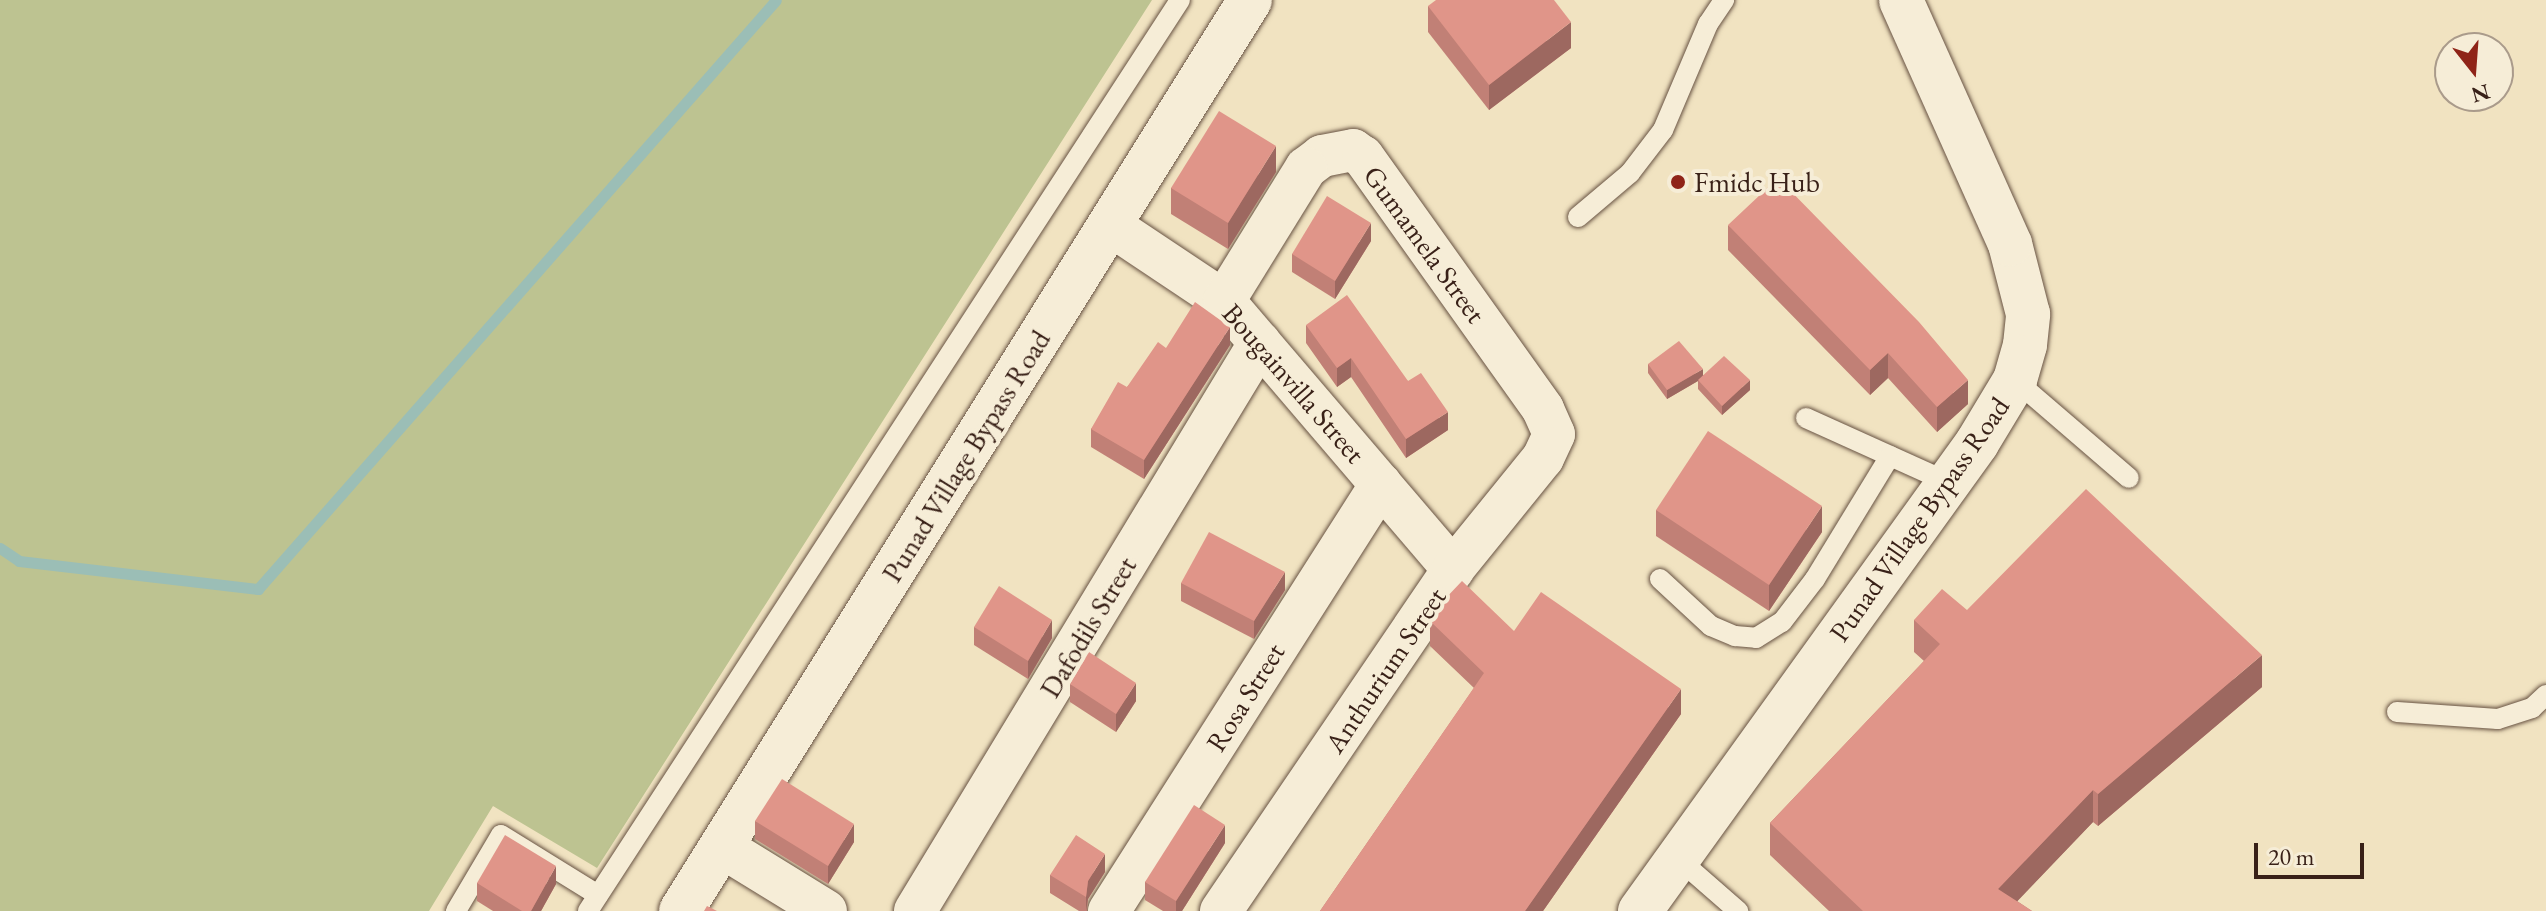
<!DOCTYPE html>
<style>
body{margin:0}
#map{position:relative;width:2546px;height:911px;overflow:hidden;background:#f1e3c1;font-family:"EB Garamond",serif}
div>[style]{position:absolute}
.green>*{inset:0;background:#bdc391}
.stream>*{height:11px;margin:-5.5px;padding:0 5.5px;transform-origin:5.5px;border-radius:5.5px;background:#9bbeb6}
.roads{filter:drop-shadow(0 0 2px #675242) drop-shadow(0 0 2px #675242)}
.lane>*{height:20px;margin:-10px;padding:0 10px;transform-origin:10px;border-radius:10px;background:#f6edd7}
.street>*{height:42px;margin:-21px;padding:0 21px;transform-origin:21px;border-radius:21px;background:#f6edd7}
.secondary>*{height:44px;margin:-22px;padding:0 22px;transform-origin:22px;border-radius:22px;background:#f6edd7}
.wall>*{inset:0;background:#c18076}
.shaded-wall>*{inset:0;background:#9d6860}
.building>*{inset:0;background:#e09589}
.dots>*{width:22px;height:22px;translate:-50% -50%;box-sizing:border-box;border:4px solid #f6edd7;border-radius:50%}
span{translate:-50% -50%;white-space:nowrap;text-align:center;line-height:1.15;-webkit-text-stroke:8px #f6edd7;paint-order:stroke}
.poi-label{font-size:28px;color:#392118}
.left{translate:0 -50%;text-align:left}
.street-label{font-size:28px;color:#392118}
.north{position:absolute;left:2434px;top:32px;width:80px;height:80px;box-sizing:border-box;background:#f6edd7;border:2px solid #aa9b8b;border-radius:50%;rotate:163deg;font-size:22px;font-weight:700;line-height:32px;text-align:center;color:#392118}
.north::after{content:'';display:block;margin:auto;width:28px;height:36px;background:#8f2418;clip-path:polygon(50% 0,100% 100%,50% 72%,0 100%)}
.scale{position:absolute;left:2254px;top:843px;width:110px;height:36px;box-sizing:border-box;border:4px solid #392118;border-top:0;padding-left:10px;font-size:24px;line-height:28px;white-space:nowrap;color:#392118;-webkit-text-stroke:6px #f6edd7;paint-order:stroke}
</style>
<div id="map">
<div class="green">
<i style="clip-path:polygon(0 0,1152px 0,597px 868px,493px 806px,429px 911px,0 911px)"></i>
</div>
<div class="stream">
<i style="left:0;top:548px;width:23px;rotate:34deg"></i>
<i style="left:19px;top:561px;width:241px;rotate:6.7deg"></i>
<i style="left:258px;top:589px;width:784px;rotate:-48.67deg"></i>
</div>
<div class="roads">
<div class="lane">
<i style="left:1578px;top:217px;width:68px;rotate:-40.2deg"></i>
<i style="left:1630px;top:173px;width:54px;rotate:-52.5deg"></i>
<i style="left:1663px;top:130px;width:115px;rotate:-67deg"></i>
<i style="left:1708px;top:24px;width:29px;rotate:-56deg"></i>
<i style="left:2015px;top:380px;width:150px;rotate:40.7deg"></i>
<i style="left:1806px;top:418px;width:158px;rotate:24.3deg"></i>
<i style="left:1660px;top:579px;width:69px;rotate:42.7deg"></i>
<i style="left:1711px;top:626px;width:26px;rotate:23deg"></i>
<i style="left:1735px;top:636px;width:21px;rotate:5deg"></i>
<i style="left:1756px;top:638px;width:31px;rotate:-32deg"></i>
<i style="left:1782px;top:622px;width:54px;rotate:-52.5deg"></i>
<i style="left:1815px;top:579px;width:144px;rotate:-58.6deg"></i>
<i style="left:2397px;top:712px;width:101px;rotate:4deg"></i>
<i style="left:2498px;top:719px;width:36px;rotate:-18deg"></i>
<i style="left:2532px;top:708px;width:19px;rotate:-43deg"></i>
<i style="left:1675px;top:856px;width:84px;rotate:41.1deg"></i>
<i style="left:456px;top:911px;width:88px;rotate:-59.4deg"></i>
<i style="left:501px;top:835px;width:114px;rotate:31.7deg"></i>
<i style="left:588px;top:911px;width:1086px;rotate:-56.98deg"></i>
</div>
<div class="street">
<i style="left:1110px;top:225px;width:137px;rotate:33.7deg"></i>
<i style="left:1224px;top:301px;width:353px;rotate:49.5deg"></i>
<i style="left:722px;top:847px;width:122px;rotate:31.6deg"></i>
<i style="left:915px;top:911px;width:665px;rotate:-58.77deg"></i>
<i style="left:1109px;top:911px;width:506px;rotate:-57.5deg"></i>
<i style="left:1221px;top:911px;width:413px;rotate:-55.8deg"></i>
<i style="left:1453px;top:569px;width:143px;rotate:-51deg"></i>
<i style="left:1543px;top:458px;width:26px;rotate:-65deg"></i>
<i style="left:1554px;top:434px;width:27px;rotate:-114deg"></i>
<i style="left:1543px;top:409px;width:310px;rotate:-125.5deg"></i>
<i style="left:1363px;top:157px;width:12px;rotate:-145deg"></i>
<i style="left:1353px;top:150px;width:32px;rotate:169deg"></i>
<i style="left:1322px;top:156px;width:20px;rotate:143deg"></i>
<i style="left:1306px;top:168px;width:156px;rotate:121.7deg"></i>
</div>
<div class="secondary">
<i style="left:681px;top:911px;width:1074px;rotate:-58.01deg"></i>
<i style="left:1640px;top:911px;width:577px;rotate:-54.24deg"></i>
<i style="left:1977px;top:443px;width:74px;rotate:-58.9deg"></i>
<i style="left:2015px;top:380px;width:36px;rotate:-74deg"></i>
<i style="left:2025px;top:345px;width:31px;rotate:-84deg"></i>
<i style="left:2028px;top:314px;width:72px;rotate:-104.4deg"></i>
<i style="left:2010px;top:244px;width:267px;rotate:-114.1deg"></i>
</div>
</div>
<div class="wall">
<i style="clip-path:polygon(1428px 6px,1571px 48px,1489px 110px,1428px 32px)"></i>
<i style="clip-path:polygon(1276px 172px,1228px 249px,1171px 214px,1171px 188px)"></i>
<i style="clip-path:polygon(1728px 225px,1968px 404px,1937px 432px,1888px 378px,1870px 395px,1728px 250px)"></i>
<i style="clip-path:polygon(1371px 241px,1335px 299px,1292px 272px,1292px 254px)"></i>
<i style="clip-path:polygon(1306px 325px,1408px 381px,1448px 430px,1406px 458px,1351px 377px,1337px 387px,1306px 343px)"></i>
<i style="clip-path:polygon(1230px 345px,1144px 479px,1091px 447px,1091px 429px,1127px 387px,1166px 348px)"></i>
<i style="clip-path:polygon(1648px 364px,1703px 375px,1750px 390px,1722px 415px,1698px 389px,1698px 381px,1667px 399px,1648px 373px)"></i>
<i style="clip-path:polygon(1656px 510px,1822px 532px,1769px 611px,1656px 536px)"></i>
<i style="clip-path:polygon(1181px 583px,1285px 590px,1254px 639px,1181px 601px)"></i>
<i style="clip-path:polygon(1967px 610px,2262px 687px,2098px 826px,2093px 822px,2017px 901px,2032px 911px,1829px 911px,1770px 855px,1770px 823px,1924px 661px,1914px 652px,1914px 620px)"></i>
<i style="clip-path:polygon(1430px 621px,1514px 631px,1681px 714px,1543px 911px,1320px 911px,1474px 688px,1430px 646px)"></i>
<i style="clip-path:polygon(974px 627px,1052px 638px,1028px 679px,974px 645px)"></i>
<i style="clip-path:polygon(1070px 684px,1136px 701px,1116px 732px,1070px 702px)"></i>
<i style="clip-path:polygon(755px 821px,854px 842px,828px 884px,755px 839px)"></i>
<i style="clip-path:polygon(1225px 843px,1182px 911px,1163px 911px,1145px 900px,1145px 882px)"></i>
<i style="clip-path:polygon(1105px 872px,1088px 899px,1087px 911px,1079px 911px,1050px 893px,1050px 875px)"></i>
<i style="clip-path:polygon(477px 883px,556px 884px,541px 911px,493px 911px,477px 901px)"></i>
</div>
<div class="shaded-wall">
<i style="clip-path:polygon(1571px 22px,1571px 48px,1489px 110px,1489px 85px)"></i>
<i style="clip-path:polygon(1276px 146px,1276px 172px,1228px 249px,1228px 223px)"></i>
<i style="clip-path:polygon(1371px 223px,1371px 241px,1335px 299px,1335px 281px)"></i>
<i style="clip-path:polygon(1230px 327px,1230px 345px,1144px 479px,1144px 460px)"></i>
<i style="clip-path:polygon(1888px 353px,1888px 378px,1870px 395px,1870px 370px)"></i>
<i style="clip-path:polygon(1351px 358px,1351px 377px,1337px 387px,1337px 368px)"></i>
<i style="clip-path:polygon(1703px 369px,1703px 378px,1667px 399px,1667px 390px)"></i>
<i style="clip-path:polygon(1750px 380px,1750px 390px,1722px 415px,1722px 406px)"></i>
<i style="clip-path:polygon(1968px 380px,1968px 404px,1937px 432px,1937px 407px)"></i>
<i style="clip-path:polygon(1448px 412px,1448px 430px,1406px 458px,1406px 439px)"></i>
<i style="clip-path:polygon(1822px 506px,1822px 532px,1769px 611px,1769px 585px)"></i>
<i style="clip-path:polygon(1285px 572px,1285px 590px,1254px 639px,1254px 621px)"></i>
<i style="clip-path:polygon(1052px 620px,1052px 638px,1028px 679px,1028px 661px)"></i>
<i style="clip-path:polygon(2262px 655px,2262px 687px,2098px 826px,2098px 794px)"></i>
<i style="clip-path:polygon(1136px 683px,1136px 701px,1116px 732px,1116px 714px)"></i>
<i style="clip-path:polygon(1681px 689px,1681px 714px,1543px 911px,1525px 911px)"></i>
<i style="clip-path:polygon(2093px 790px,2093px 822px,2008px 911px,1998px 889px)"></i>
<i style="clip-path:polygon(854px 824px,854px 842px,828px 884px,828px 866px)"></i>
<i style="clip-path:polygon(1225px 825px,1225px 843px,1182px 911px,1176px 911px,1176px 901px)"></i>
<i style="clip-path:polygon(1105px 854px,1105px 872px,1088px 899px,1086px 911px,1086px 897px,1088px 881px)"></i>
<i style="clip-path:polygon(556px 866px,556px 884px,541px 911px,531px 911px)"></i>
</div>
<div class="building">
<i style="clip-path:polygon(1436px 0,1554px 0,1571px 22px,1489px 85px,1428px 6px)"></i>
<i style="clip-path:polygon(1219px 111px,1276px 146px,1228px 223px,1171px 188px)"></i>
<i style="clip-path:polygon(1778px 178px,1919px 322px,1968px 380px,1937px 407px,1888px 353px,1870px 370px,1728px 225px)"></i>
<i style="clip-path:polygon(1327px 196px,1371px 223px,1335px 281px,1292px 254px)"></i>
<i style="clip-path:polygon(1347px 295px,1408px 381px,1421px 373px,1448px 412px,1406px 439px,1351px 358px,1337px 368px,1306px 325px)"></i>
<i style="clip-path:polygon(1195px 302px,1230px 327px,1144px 460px,1091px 429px,1118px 382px,1127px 387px,1158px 342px,1166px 348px)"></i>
<i style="clip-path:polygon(1679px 341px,1703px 369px,1667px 390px,1648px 364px)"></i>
<i style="clip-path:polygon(1724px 356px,1750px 380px,1722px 406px,1698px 380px)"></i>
<i style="clip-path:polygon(1708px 431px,1822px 506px,1769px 585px,1656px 510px)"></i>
<i style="clip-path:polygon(2086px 489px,2262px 655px,2098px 794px,2093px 790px,1998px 889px,2032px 911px,1863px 911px,1770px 823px,1940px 644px,1914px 620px,1942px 589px,1967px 610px)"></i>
<i style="clip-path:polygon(1209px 532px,1285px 572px,1254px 621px,1181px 583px)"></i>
<i style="clip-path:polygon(1462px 581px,1514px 631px,1541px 592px,1681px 689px,1525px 911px,1320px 911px,1484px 673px,1430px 621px,1443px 601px)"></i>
<i style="clip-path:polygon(999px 586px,1052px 620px,1028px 661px,974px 627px)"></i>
<i style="clip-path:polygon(1089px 652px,1136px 683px,1116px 714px,1070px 684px)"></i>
<i style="clip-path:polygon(782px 779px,854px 824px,828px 866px,755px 821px)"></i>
<i style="clip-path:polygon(1194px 805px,1225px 825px,1176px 901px,1145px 882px)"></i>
<i style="clip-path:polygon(505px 835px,556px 866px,531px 911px,522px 911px,477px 883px)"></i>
<i style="clip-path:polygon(1076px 835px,1105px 854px,1088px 881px,1086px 897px,1050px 875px)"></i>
<i style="clip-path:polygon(707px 906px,717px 911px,704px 911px)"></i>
</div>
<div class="dots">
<i style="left:1678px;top:182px;background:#8f2418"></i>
</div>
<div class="poi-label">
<span class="left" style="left:1694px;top:182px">Fmidc Hub</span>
</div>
<div class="street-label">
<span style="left:1425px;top:244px;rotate:54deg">Gumamela Street</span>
<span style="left:1294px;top:383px;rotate:49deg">Bougainvilla Street</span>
<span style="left:966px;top:456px;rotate:-58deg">Punad Village Bypass Road</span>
<span style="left:1919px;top:519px;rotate:-55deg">Punad Village Bypass Road</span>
<span style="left:1088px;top:627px;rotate:-59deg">Dafodils Street</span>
<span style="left:1385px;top:670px;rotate:-56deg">Anthurium Street</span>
<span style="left:1245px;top:697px;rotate:-58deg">Rosa Street</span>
</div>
<div class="north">N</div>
<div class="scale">20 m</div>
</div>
